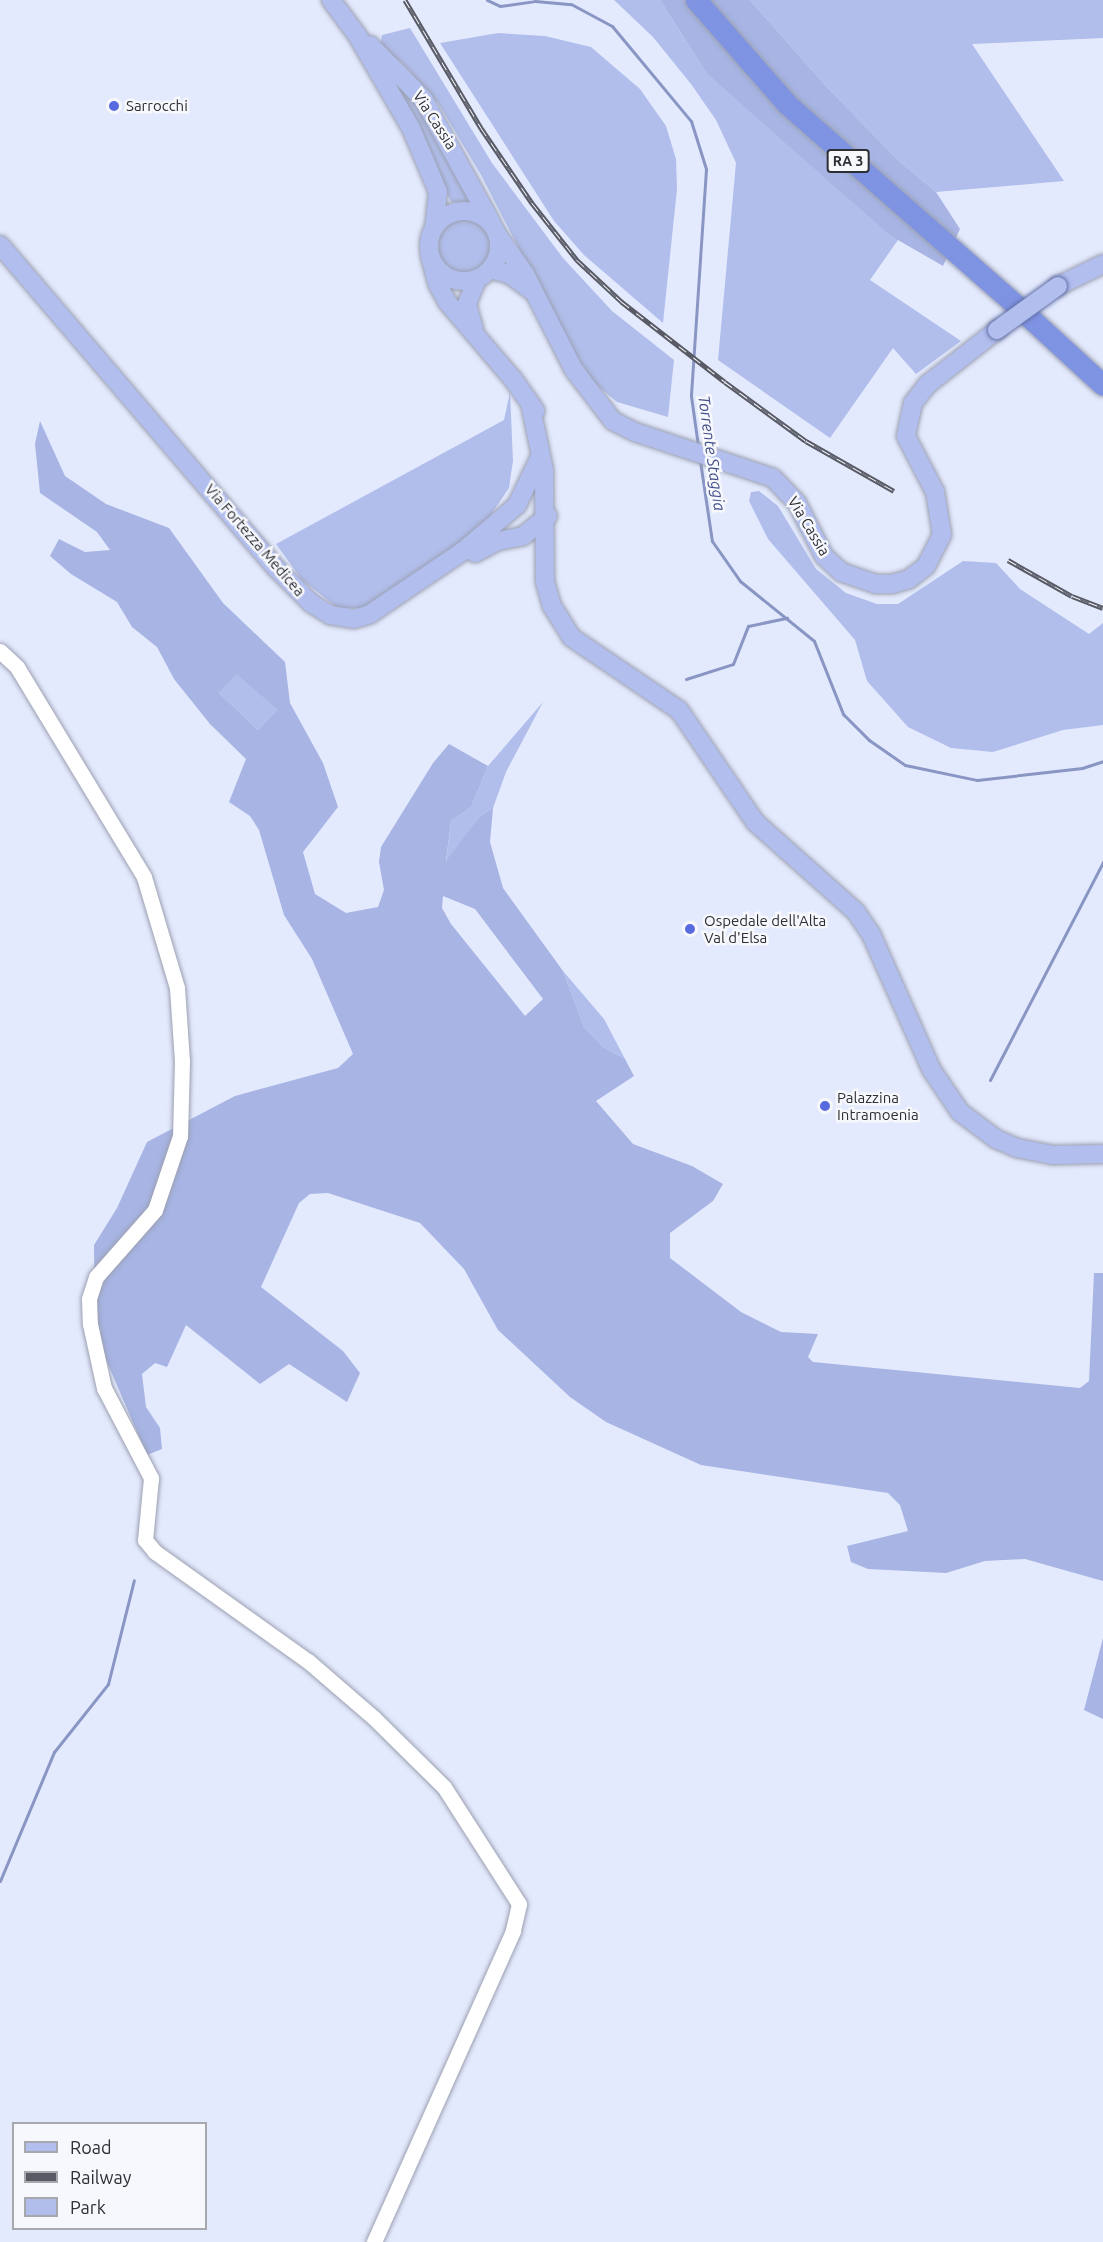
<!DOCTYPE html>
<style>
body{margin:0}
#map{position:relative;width:1103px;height:2242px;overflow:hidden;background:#e4eafd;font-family:Ubuntu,sans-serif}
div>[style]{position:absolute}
.green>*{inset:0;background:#b1beeb}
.round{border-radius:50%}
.forest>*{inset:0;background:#a7b4e4}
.stream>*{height:3px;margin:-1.5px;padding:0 1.5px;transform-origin:1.5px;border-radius:1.5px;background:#8996c4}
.roads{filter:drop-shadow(0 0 2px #9ba0b2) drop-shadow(0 0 2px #9ba0b2)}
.minor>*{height:15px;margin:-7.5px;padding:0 7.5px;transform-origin:7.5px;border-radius:7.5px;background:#fff}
.major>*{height:18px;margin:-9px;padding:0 9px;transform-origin:9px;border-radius:9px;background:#b2beee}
.major>.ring{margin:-9px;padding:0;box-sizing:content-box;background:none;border:18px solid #b2beee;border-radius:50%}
.highway>*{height:21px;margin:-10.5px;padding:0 10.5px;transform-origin:10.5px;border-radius:10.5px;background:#7f93e3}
.rail>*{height:5px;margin-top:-2.5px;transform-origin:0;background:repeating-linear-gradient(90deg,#f7f8fc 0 9px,#585b65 0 18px);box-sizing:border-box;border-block:2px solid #585b65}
.bridges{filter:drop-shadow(0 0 2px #6270a6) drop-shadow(0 0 2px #6270a6)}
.major-bridge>*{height:18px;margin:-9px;padding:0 9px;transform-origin:9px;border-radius:9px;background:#b2beee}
.dots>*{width:16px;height:16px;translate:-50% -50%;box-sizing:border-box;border:3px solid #f7f8fc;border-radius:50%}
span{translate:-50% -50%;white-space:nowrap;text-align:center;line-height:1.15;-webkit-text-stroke:5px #f7f8fc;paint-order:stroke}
.shield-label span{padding:2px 4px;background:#f7f8fc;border:2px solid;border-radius:4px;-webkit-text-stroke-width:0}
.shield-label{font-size:14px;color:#2d2f36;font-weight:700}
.poi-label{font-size:15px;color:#2d2f36}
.left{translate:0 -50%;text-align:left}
.street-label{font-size:15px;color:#2d2f36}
.water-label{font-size:16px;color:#424f8b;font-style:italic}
.legend{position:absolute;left:12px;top:2122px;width:195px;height:108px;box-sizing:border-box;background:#f7f8fc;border:2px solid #a6a8ad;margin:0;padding:8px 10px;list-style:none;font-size:18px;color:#2d2f36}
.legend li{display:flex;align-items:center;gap:12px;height:30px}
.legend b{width:30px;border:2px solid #a6a8ad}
</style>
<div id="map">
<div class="green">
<i style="clip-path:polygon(614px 0,660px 0,707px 74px,898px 240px,870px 280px,961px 341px,916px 374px,893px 348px,830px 438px,718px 360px,736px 163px,716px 120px,691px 84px,653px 37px)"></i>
<i style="clip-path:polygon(750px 0,1103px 0,1103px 38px,972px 44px,1064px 181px,936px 192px,899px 161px,824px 84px)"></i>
<i style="clip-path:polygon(410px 28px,492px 163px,563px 258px,612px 311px,674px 360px,668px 417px,617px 402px,594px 383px,565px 338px,481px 175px,438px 103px,402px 63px,380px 49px,382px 35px)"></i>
<i style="clip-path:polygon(498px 33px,545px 36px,591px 47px,640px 89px,666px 126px,676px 159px,677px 189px,663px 323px,584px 255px,554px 221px,440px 43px)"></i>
<i style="clip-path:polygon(388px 70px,415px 99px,474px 204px,451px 202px)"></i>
<i class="round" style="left:438px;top:219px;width:54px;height:54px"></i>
<i style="clip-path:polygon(510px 392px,513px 461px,509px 488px,482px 528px,372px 608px,338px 608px,302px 580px,276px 544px,504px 420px)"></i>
<i style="clip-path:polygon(759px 491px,778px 506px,816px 569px,846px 593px,877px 604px,898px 604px,963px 561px,996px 563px,1020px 589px,1089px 634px,1103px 623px,1103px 725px,1063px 730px,993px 752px,951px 748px,908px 727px,867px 681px,855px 640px,768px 539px,749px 501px,751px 492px)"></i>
<i style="clip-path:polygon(237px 673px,277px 710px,258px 730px,219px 693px)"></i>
<i style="clip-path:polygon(543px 702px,506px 772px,493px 808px,480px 816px,446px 863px,451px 821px,471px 807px,488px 766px)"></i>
<i style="clip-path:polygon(563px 971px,604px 1019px,625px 1059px,603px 1047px,584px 1027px)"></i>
</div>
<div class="forest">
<i style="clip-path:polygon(660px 0,750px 0,824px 84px,899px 161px,936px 192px,960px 229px,943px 266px,891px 236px,707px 74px)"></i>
<i style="clip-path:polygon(evenodd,40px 421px,65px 476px,106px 504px,169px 528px,223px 603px,285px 662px,290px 703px,323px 763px,338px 807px,303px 852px,315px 894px,346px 913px,378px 907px,384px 890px,379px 862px,381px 847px,433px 763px,449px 744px,488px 766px,471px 807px,451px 821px,446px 861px,480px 816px,493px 808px,490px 842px,503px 888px,563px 971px,584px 1027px,603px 1047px,625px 1059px,634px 1076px,596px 1101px,633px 1144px,692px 1166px,723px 1184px,713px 1201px,670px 1233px,670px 1258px,741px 1312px,781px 1332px,818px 1334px,808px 1357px,813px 1362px,1080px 1388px,1089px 1381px,1094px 1273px,1103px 1273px,1103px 1581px,1025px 1559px,985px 1561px,946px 1573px,868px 1569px,851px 1562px,847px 1546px,908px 1531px,900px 1505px,888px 1493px,701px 1465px,606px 1422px,570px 1397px,498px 1330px,464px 1269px,420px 1223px,328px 1193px,310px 1194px,299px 1203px,261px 1287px,343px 1351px,360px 1373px,347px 1402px,289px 1364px,260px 1384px,186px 1325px,167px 1367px,155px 1363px,142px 1374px,146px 1407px,160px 1428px,162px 1449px,147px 1455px,95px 1334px,94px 1245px,117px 1208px,147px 1142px,235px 1096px,338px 1068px,353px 1054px,312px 959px,284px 915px,259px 830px,250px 816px,229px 802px,246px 759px,210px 724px,174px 679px,157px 647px,132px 627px,117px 602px,71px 574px,50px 556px,59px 539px,85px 552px,110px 550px,97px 532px,40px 493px,35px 444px,40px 421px,237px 674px,277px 710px,258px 730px,219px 693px,237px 674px,40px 421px,443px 896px,475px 909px,543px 999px,525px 1016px,451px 924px,442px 908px,443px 896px)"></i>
<i style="clip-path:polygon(1103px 1638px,1103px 1719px,1084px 1710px)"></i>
</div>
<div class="stream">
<i style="left:487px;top:0;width:14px;rotate:25deg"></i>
<i style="left:500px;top:6px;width:35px;rotate:-8deg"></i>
<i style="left:535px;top:1px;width:36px;rotate:5deg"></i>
<i style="left:571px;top:4px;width:47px;rotate:28.2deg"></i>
<i style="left:612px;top:26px;width:124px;rotate:50.3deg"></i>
<i style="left:691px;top:121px;width:50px;rotate:72.6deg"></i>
<i style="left:706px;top:169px;width:227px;rotate:93.8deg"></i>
<i style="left:691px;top:396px;width:50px;rotate:82deg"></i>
<i style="left:700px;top:461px;width:81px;rotate:81.5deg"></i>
<i style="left:712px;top:541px;width:49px;rotate:55deg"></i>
<i style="left:740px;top:581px;width:95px;rotate:39deg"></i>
<i style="left:814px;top:641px;width:79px;rotate:68.3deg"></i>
<i style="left:843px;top:714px;width:37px;rotate:45deg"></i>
<i style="left:869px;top:740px;width:44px;rotate:34.8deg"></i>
<i style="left:905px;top:765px;width:74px;rotate:11.8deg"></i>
<i style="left:977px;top:780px;width:106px;rotate:-6.5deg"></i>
<i style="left:1082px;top:768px;width:22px;rotate:-18deg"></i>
<i style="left:686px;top:679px;width:49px;rotate:-17.7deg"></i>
<i style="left:733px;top:664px;width:41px;rotate:-68.5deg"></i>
<i style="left:748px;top:626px;width:40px;rotate:-12deg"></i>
<i style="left:990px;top:1080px;width:246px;rotate:-62.6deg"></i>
<i style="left:0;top:1881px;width:140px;rotate:-67.3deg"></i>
<i style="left:54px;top:1752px;width:87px;rotate:-51.5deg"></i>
<i style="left:108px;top:1684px;width:107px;rotate:-76deg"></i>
</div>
<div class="roads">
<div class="minor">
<i style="left:0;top:651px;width:23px;rotate:43deg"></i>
<i style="left:17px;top:667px;width:245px;rotate:58.8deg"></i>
<i style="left:144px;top:877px;width:116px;rotate:73.4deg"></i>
<i style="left:177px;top:988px;width:73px;rotate:86.1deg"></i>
<i style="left:182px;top:1061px;width:75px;rotate:91.5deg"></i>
<i style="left:180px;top:1136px;width:78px;rotate:108.7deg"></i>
<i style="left:155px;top:1210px;width:89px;rotate:131.4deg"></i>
<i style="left:96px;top:1277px;width:23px;rotate:108deg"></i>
<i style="left:89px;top:1299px;width:25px;rotate:88deg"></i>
<i style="left:90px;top:1324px;width:66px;rotate:77.7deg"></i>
<i style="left:104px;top:1388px;width:102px;rotate:62.4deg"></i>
<i style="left:151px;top:1478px;width:62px;rotate:95.5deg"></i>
<i style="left:145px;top:1540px;width:16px;rotate:50deg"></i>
<i style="left:155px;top:1552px;width:188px;rotate:35.5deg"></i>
<i style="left:308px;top:1661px;width:87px;rotate:40.8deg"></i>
<i style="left:374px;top:1718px;width:98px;rotate:44.6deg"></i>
<i style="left:444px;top:1787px;width:139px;rotate:57.3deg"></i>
<i style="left:519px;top:1904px;width:28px;rotate:103deg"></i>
<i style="left:513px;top:1931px;width:341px;rotate:114.1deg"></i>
</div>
<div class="major">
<i style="left:331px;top:0;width:44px;rotate:53.4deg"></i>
<i style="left:357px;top:35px;width:108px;rotate:59.9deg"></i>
<i style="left:411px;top:128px;width:69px;rotate:67.1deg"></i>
<i style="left:438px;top:192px;width:36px;rotate:96deg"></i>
<i style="left:370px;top:45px;width:77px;rotate:45.5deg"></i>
<i style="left:424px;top:100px;width:139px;rotate:61.2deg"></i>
<i class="ring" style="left:429px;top:211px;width:52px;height:52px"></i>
<i style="left:499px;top:237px;width:45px;rotate:54.9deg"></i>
<i style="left:525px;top:274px;width:108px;rotate:63deg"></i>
<i style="left:574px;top:370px;width:64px;rotate:52.6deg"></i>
<i style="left:613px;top:421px;width:25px;rotate:27deg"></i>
<i style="left:635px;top:432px;width:145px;rotate:18.4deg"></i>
<i style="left:773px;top:478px;width:35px;rotate:46deg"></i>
<i style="left:797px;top:503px;width:59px;rotate:63deg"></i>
<i style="left:824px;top:556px;width:23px;rotate:43deg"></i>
<i style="left:841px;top:572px;width:36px;rotate:19deg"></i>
<i style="left:875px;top:584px;width:17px"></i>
<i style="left:892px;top:584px;width:18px;rotate:-16deg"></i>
<i style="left:909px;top:579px;width:21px;rotate:-37deg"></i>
<i style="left:926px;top:566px;width:35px;rotate:-63deg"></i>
<i style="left:942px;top:535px;width:44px;rotate:-99.2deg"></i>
<i style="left:935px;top:492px;width:63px;rotate:-117.4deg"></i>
<i style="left:906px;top:436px;width:34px;rotate:-78deg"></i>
<i style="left:913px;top:403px;width:24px;rotate:-52deg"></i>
<i style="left:928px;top:384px;width:88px;rotate:-38deg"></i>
<i style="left:0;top:245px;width:425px;rotate:49.5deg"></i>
<i style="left:276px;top:568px;width:49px;rotate:45deg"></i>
<i style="left:311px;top:603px;width:22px;rotate:32deg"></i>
<i style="left:330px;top:615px;width:24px;rotate:9deg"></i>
<i style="left:354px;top:619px;width:17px;rotate:-17deg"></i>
<i style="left:370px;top:614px;width:112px;rotate:-34.1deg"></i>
<i style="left:463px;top:551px;width:71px;rotate:-40.4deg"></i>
<i style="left:517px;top:505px;width:53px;rotate:-64.4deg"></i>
<i style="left:430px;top:256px;width:30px;rotate:75deg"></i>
<i style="left:438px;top:285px;width:21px;rotate:61deg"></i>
<i style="left:448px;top:303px;width:100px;rotate:49.5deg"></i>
<i style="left:513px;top:379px;width:39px;rotate:55deg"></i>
<i style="left:491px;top:269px;width:19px;rotate:16deg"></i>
<i style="left:509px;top:274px;width:27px;rotate:36deg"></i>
<i style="left:1058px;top:286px;width:50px;rotate:-26.1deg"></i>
<i style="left:474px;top:329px;width:26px;rotate:-106deg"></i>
<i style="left:467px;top:304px;width:27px;rotate:-68deg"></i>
<i style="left:530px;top:403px;width:68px;rotate:78.2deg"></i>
<i style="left:544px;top:470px;width:112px;rotate:89.5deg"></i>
<i style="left:545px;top:582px;width:25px;rotate:74deg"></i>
<i style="left:552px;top:606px;width:36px;rotate:58deg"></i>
<i style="left:571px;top:637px;width:130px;rotate:34.1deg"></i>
<i style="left:679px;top:710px;width:135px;rotate:55.8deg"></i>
<i style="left:755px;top:822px;width:135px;rotate:41.7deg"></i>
<i style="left:856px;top:912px;width:27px;rotate:56deg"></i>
<i style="left:871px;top:934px;width:148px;rotate:66deg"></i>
<i style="left:931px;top:1069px;width:52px;rotate:56deg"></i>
<i style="left:960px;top:1112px;width:45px;rotate:36.9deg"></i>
<i style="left:996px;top:1139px;width:23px;rotate:23deg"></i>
<i style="left:1017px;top:1148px;width:36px;rotate:11deg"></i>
<i style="left:1052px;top:1155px;width:51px;rotate:-1.1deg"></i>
<i style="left:475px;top:553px;width:26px;rotate:-28deg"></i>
<i style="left:498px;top:541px;width:25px;rotate:-11deg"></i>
<i style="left:523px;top:536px;width:32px;rotate:-39deg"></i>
</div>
<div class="highway">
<i style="left:696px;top:0;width:138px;rotate:48.8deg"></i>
<i style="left:787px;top:104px;width:305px;rotate:41.3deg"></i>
<i style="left:1029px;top:317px;width:100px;rotate:42.6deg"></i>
</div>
</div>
<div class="rail">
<i style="left:405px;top:0;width:149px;rotate:59.3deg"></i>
<i style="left:481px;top:128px;width:91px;rotate:55.8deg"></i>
<i style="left:532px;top:203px;width:73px;rotate:51.7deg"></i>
<i style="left:577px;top:260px;width:62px;rotate:43deg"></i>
<i style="left:622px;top:302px;width:130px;rotate:37.8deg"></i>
<i style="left:725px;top:382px;width:100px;rotate:36.1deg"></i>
<i style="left:806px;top:441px;width:101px;rotate:29.6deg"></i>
<i style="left:1008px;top:560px;width:73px;rotate:29.4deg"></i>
<i style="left:1072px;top:596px;width:33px;rotate:21deg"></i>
</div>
<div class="bridges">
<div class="major-bridge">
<i style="left:997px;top:330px;width:75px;rotate:-35.8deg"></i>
</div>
</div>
<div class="dots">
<i style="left:114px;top:106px;background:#576ae0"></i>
<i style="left:690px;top:929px;background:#576ae0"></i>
<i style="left:825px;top:1106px;background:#576ae0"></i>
</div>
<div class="shield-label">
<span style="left:848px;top:161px">RA 3</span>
</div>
<div class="poi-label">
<span class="left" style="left:126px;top:106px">Sarrocchi</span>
<span class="left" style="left:704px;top:929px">Ospedale dell'Alta<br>Val d'Elsa</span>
<span class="left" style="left:837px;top:1106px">Palazzina<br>Intramoenia</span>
</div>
<div class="street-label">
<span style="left:435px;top:120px;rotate:57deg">Via Cassia</span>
<span style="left:809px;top:526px;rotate:59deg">Via Cassia</span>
<span style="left:255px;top:540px;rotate:49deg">Via Fortezza Medicea</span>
</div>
<div class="water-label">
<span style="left:712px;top:453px;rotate:82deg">Torrente Staggia</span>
</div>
<ul class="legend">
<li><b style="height:8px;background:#b2beee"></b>Road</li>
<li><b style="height:8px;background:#585b65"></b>Railway</li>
<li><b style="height:16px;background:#b1beeb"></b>Park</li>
</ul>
</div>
